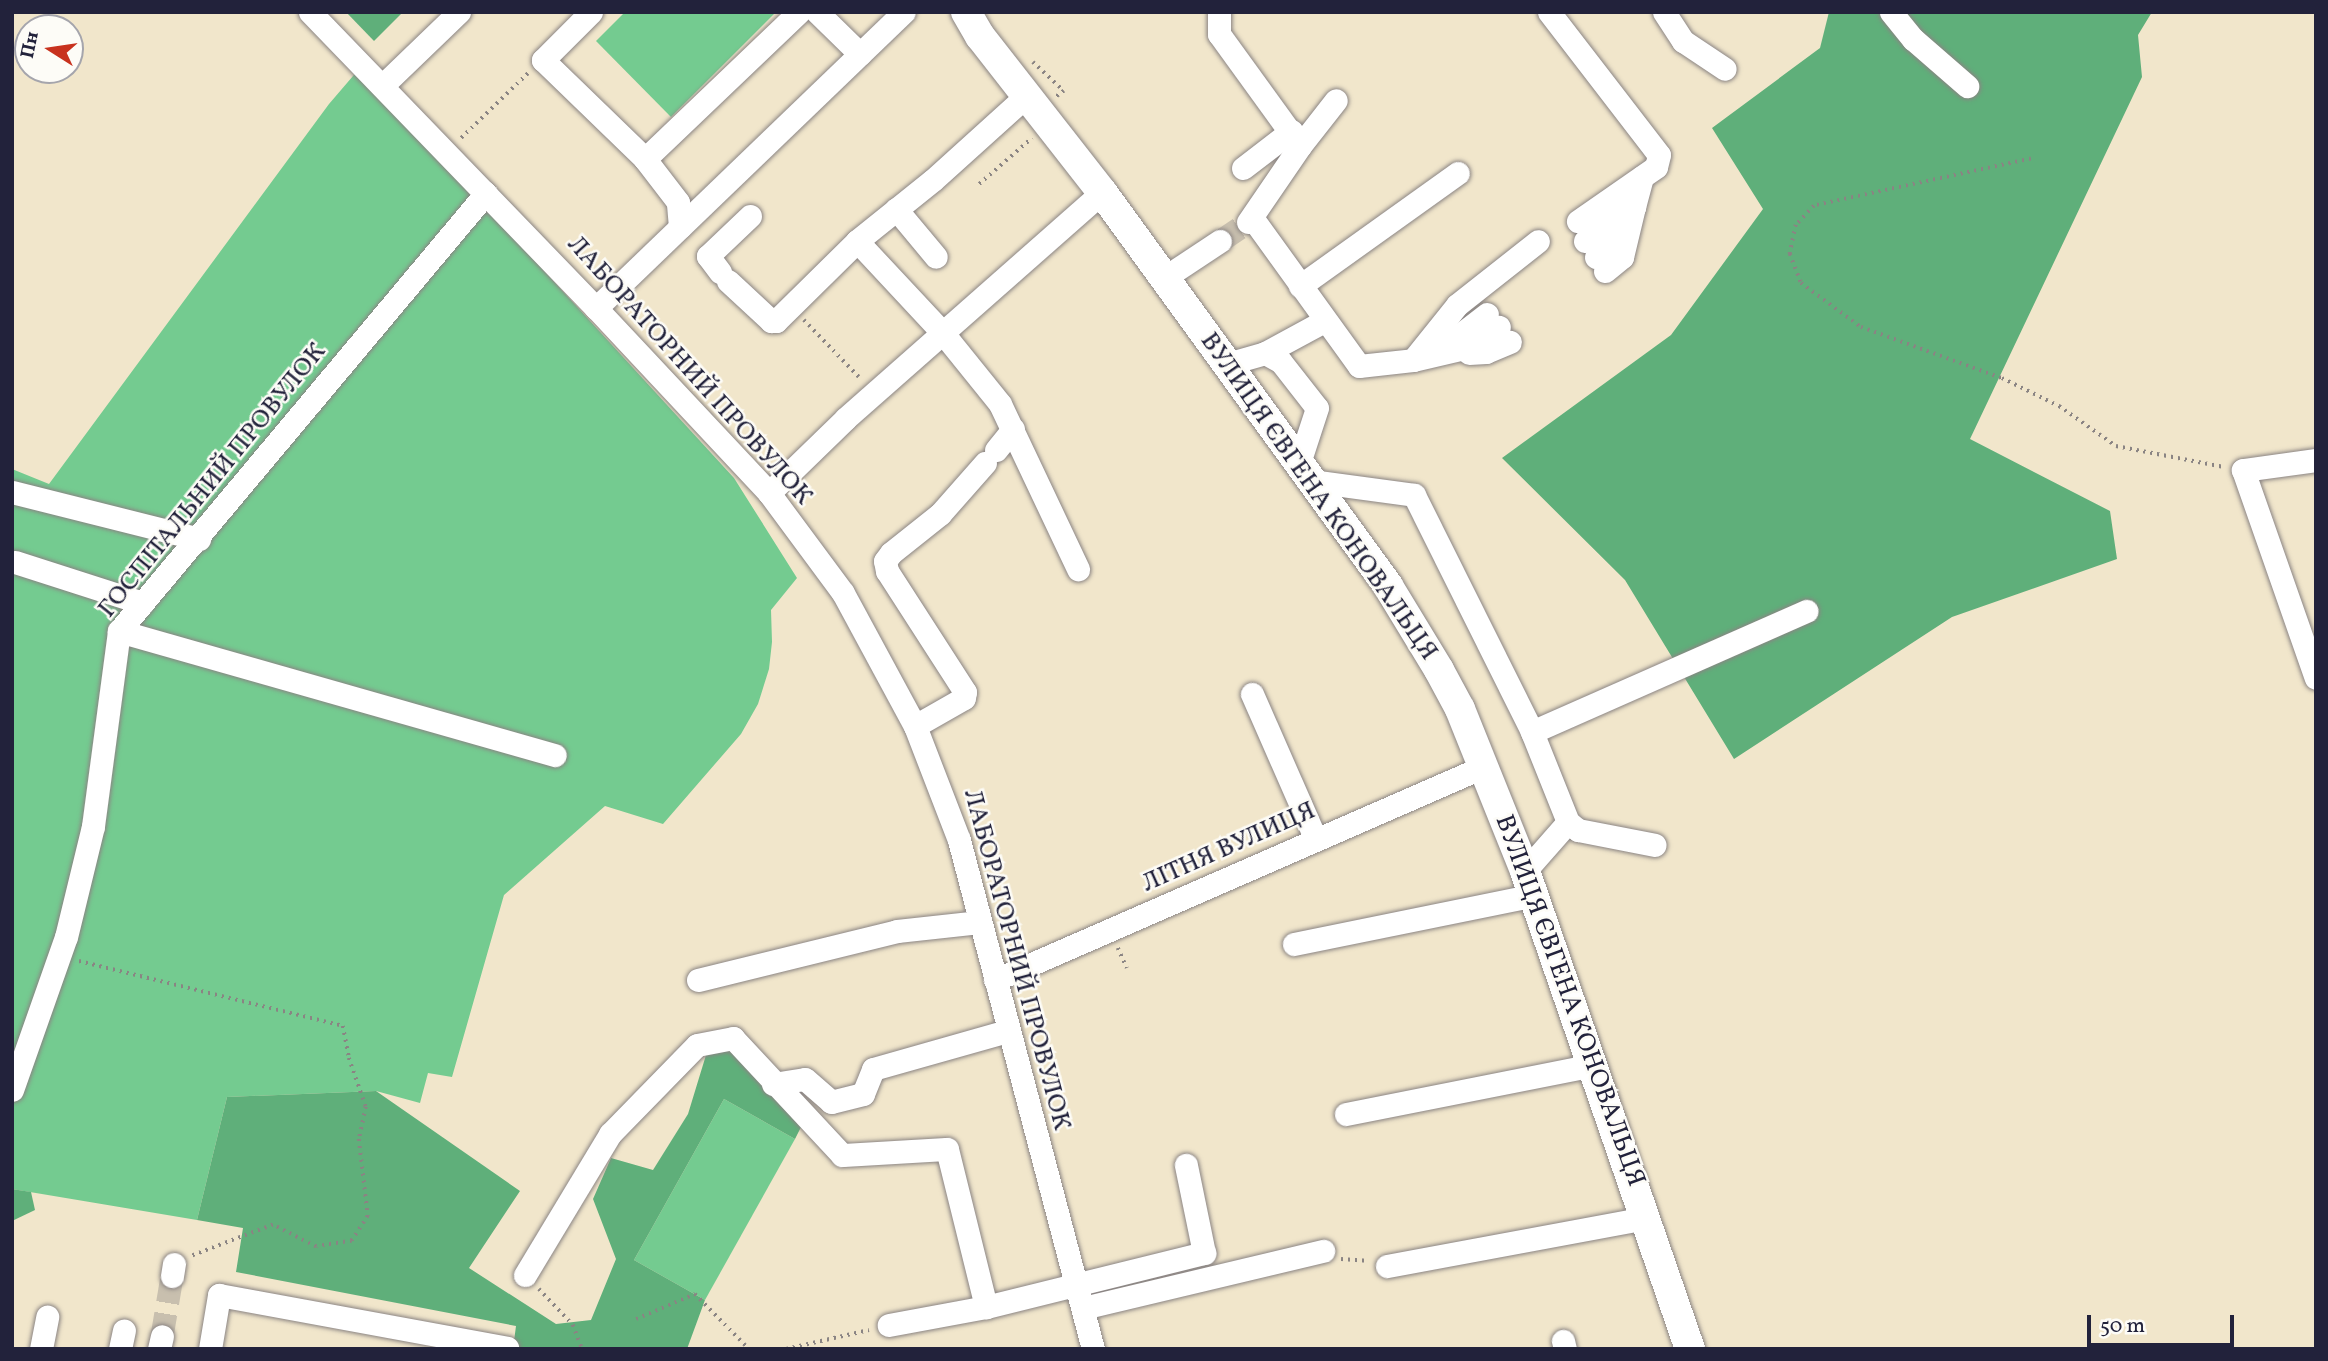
<!DOCTYPE html>
<meta charset="utf-8">
<style>
body{margin:0}
#map{position:relative;width:2328px;height:1361px;overflow:hidden;background:#f1e6cb;font-family:Vollkorn,serif}
div>[style]{position:absolute}
.green>*{inset:0;background:#74cb90}
.forest>*{inset:0;background:#5faf7a}
.minor-tunnel>*{height:23px;margin-top:-11.5px;transform-origin:0;background:repeating-linear-gradient(90deg,#c8bfae 0 23px,transparent 0 34px)}
.path>*{height:3.5px;margin-top:-1.75px;transform-origin:0;background:repeating-linear-gradient(90deg,#8a8483 0 2px,transparent 0 7px)}
.roads{filter:drop-shadow(0 0 2px #8a8483) drop-shadow(0 0 2px #8a8483)}
.minor>*{height:23px;margin:-11.5px;padding:0 11.5px;transform-origin:11.5px;border-radius:11.5px;background:#fff}
.major>*{height:30px;margin:-15px;padding:0 15px;transform-origin:15px;border-radius:15px;background:#fff}
span{translate:-50% -50%;white-space:nowrap;text-align:center;line-height:1.15;-webkit-text-stroke:5px #fdfcf7;paint-order:stroke}
.street-label{font-size:26px;color:#22223b}
.frame{position:absolute;inset:0;border:14px solid #22223b;pointer-events:none}
.north{position:absolute;left:14px;top:14px;width:70px;height:70px;box-sizing:border-box;background:#fdfcf7;border:2px solid #a5a5ac;border-radius:50%;rotate:282deg;font-size:19px;font-weight:700;line-height:28px;text-align:center;color:#22223b}
.north::after{content:'';display:block;margin:auto;width:24px;height:32px;background:#c8321e;clip-path:polygon(50% 0,100% 100%,50% 72%,0 100%)}
.scale{position:absolute;left:2087px;top:1315px;width:147px;height:32px;box-sizing:border-box;border:4px solid #22223b;border-top:0;padding-left:9px;font-size:21px;line-height:24px;white-space:nowrap;color:#22223b;-webkit-text-stroke:5px #fdfcf7;paint-order:stroke}
</style>
<div id="map">
<div class="green">
<i style="clip-path:polygon(625px 12px,776px 12px,671px 117px,596px 41px)"></i>
<i style="clip-path:polygon(359px 69px,734px 478px,797px 578px,771px 610px,772px 642px,769px 669px,758px 704px,741px 734px,663px 824px,605px 806px,504px 895px,452px 1077px,428px 1073px,420px 1103px,376px 1091px,227px 1097px,197px 1220px,12px 1189px,12px 469px,49px 484px,329px 104px)"></i>
<i style="clip-path:polygon(724px 1099px,795px 1139px,705px 1300px,634px 1260px)"></i>
</div>
<div class="forest">
<i style="clip-path:polygon(346px 12px,403px 12px,374px 41px)"></i>
<i style="clip-path:polygon(1829px 12px,2152px 12px,2138px 35px,2142px 77px,1970px 439px,2110px 511px,2117px 559px,1952px 617px,1734px 759px,1625px 580px,1502px 458px,1671px 335px,1763px 209px,1712px 128px,1820px 48px)"></i>
<i style="clip-path:polygon(731px 1049px,801px 1127px,795px 1139px,724px 1099px,634px 1260px,705px 1300px,687px 1349px,513px 1349px,516px 1326px,236px 1272px,243px 1228px,197px 1220px,227px 1097px,376px 1091px,520px 1191px,469px 1268px,556px 1324px,591px 1320px,616px 1259px,593px 1199px,611px 1158px,653px 1170px,688px 1114px,706px 1055px)"></i>
<i style="clip-path:polygon(12px 1189px,31px 1192px,35px 1210px,12px 1221px)"></i>
</div>
<div class="minor-tunnel">
<i style="left:1220px;top:241px;width:34px;rotate:-34deg"></i>
<i style="left:162px;top:1336px;width:61px;rotate:-80.5deg"></i>
</div>
<div class="path">
<i style="left:1033px;top:62px;width:42px;rotate:43.1deg"></i>
<i style="left:1064px;top:91px;width:10px;rotate:143deg"></i>
<i style="left:461px;top:138px;width:93px;rotate:-44.1deg"></i>
<i style="left:2031px;top:159px;width:222px;rotate:167.8deg"></i>
<i style="left:1814px;top:206px;width:26px;rotate:133deg"></i>
<i style="left:1796px;top:225px;width:30px;rotate:102deg"></i>
<i style="left:1790px;top:254px;width:31px;rotate:69deg"></i>
<i style="left:1801px;top:283px;width:74px;rotate:36.3deg"></i>
<i style="left:1861px;top:327px;width:150px;rotate:19.9deg"></i>
<i style="left:2002px;top:378px;width:64px;rotate:26.2deg"></i>
<i style="left:2059px;top:406px;width:70px;rotate:35.1deg"></i>
<i style="left:2116px;top:446px;width:110px;rotate:11deg"></i>
<i style="left:979px;top:184px;width:70px;rotate:-41deg"></i>
<i style="left:804px;top:320px;width:79px;rotate:46deg"></i>
<i style="left:1118px;top:948px;width:22px;rotate:66deg"></i>
<i style="left:79px;top:961px;width:272px;rotate:13.8deg"></i>
<i style="left:343px;top:1026px;width:33px;rotate:79deg"></i>
<i style="left:349px;top:1058px;width:52px;rotate:70.9deg"></i>
<i style="left:366px;top:1107px;width:33px;rotate:102deg"></i>
<i style="left:359px;top:1139px;width:78px;rotate:83.3deg"></i>
<i style="left:368px;top:1216px;width:30px;rotate:123deg"></i>
<i style="left:352px;top:1241px;width:36px;rotate:171deg"></i>
<i style="left:316px;top:1247px;width:48px;rotate:-152.9deg"></i>
<i style="left:273px;top:1225px;width:87px;rotate:159.1deg"></i>
<i style="left:1341px;top:1259px;width:26px;rotate:4deg"></i>
<i style="left:539px;top:1289px;width:50px;rotate:46.6deg"></i>
<i style="left:573px;top:1325px;width:26px;rotate:69deg"></i>
<i style="left:636px;top:1319px;width:64px;rotate:-23deg"></i>
<i style="left:695px;top:1294px;width:77px;rotate:45.5deg"></i>
<i style="left:786px;top:1349px;width:85px;rotate:-12.9deg"></i>
</div>
<div class="roads">
<div class="minor">
<i style="left:310px;top:12px;width:412px;rotate:46deg"></i>
<i style="left:596px;top:308px;width:253px;rotate:46.9deg"></i>
<i style="left:769px;top:493px;width:124px;rotate:53.5deg"></i>
<i style="left:843px;top:593px;width:151px;rotate:61.6deg"></i>
<i style="left:915px;top:726px;width:122px;rotate:68.9deg"></i>
<i style="left:959px;top:840px;width:526px;rotate:75.25deg"></i>
<i style="left:591px;top:12px;width:68px;rotate:135deg"></i>
<i style="left:543px;top:60px;width:142px;rotate:44.1deg"></i>
<i style="left:817px;top:12px;width:60px;rotate:44.3deg"></i>
<i style="left:1219px;top:12px;width:22px;rotate:90deg"></i>
<i style="left:1219px;top:34px;width:138px;rotate:54.1deg"></i>
<i style="left:1300px;top:146px;width:92px;rotate:124.4deg"></i>
<i style="left:1549px;top:12px;width:180px;rotate:52.4deg"></i>
<i style="left:1659px;top:155px;width:12px;rotate:104deg"></i>
<i style="left:1656px;top:167px;width:95px;rotate:145.3deg"></i>
<i style="left:1664px;top:12px;width:35px;rotate:57deg"></i>
<i style="left:1683px;top:41px;width:50px;rotate:33.7deg"></i>
<i style="left:1891px;top:12px;width:35px;rotate:51deg"></i>
<i style="left:1913px;top:39px;width:72px;rotate:41deg"></i>
<i style="left:382px;top:86px;width:107px;rotate:-43.9deg"></i>
<i style="left:1300px;top:146px;width:58px;rotate:-52deg"></i>
<i style="left:1243px;top:168px;width:61px;rotate:-37.6deg"></i>
<i style="left:896px;top:209px;width:62px;rotate:50.2deg"></i>
<i style="left:1253px;top:219px;width:181px;rotate:54.2deg"></i>
<i style="left:1359px;top:366px;width:54px;rotate:-6.3deg"></i>
<i style="left:1413px;top:360px;width:57px;rotate:-13.1deg"></i>
<i style="left:1469px;top:347px;width:36px;rotate:-34deg"></i>
<i style="left:680px;top:227px;width:25px;rotate:-95deg"></i>
<i style="left:678px;top:202px;width:54px;rotate:-127.5deg"></i>
<i style="left:645px;top:159px;width:213px;rotate:-43.7deg"></i>
<i style="left:857px;top:241px;width:125px;rotate:47deg"></i>
<i style="left:942px;top:332px;width:92px;rotate:51.1deg"></i>
<i style="left:1000px;top:404px;width:183px;rotate:64.7deg"></i>
<i style="left:1585px;top:241px;width:60px;rotate:-34.8deg"></i>
<i style="left:1634px;top:207px;width:31px;rotate:-75deg"></i>
<i style="left:1596px;top:257px;width:30px;rotate:-40deg"></i>
<i style="left:1619px;top:238px;width:16px;rotate:-63deg"></i>
<i style="left:1605px;top:271px;width:22px;rotate:-39deg"></i>
<i style="left:1622px;top:257px;width:51px;rotate:-76.5deg"></i>
<i style="left:720px;top:272px;width:20px;rotate:-127deg"></i>
<i style="left:708px;top:256px;width:58px;rotate:-43.6deg"></i>
<i style="left:1164px;top:278px;width:67px;rotate:-33.5deg"></i>
<i style="left:728px;top:281px;width:59px;rotate:42.9deg"></i>
<i style="left:771px;top:321px;width:5px"></i>
<i style="left:776px;top:321px;width:114px;rotate:-44.6deg"></i>
<i style="left:857px;top:241px;width:97px;rotate:-38.8deg"></i>
<i style="left:933px;top:180px;width:127px;rotate:-42.1deg"></i>
<i style="left:1300px;top:286px;width:194px;rotate:-35.6deg"></i>
<i style="left:596px;top:308px;width:427px;rotate:-43.9deg"></i>
<i style="left:1448px;top:344px;width:49px;rotate:-37.6deg"></i>
<i style="left:1265px;top:353px;width:18px;rotate:29deg"></i>
<i style="left:1281px;top:362px;width:58px;rotate:52deg"></i>
<i style="left:1317px;top:408px;width:58px;rotate:108.1deg"></i>
<i style="left:1469px;top:353px;width:17px;rotate:-3deg"></i>
<i style="left:1486px;top:352px;width:26px;rotate:-23deg"></i>
<i style="left:1413px;top:360px;width:70px;rotate:-51.3deg"></i>
<i style="left:1457px;top:305px;width:103px;rotate:-38.3deg"></i>
<i style="left:1227px;top:364px;width:40px;rotate:-16deg"></i>
<i style="left:1265px;top:353px;width:67px;rotate:-28.5deg"></i>
<i style="left:996px;top:450px;width:27px;rotate:-51deg"></i>
<i style="left:2316px;top:460px;width:74px;rotate:172.2deg"></i>
<i style="left:2243px;top:470px;width:220px;rotate:70.7deg"></i>
<i style="left:1311px;top:481px;width:104px;rotate:7.7deg"></i>
<i style="left:1414px;top:495px;width:265px;rotate:63.5deg"></i>
<i style="left:12px;top:492px;width:193px;rotate:14.1deg"></i>
<i style="left:769px;top:493px;width:107px;rotate:-44.2deg"></i>
<i style="left:846px;top:418px;width:341px;rotate:-41.4deg"></i>
<i style="left:15px;top:562px;width:134px;rotate:17.8deg"></i>
<i style="left:119px;top:631px;width:453px;rotate:15.9deg"></i>
<i style="left:1252px;top:694px;width:159px;rotate:66.3deg"></i>
<i style="left:915px;top:726px;width:56px;rotate:-29.7deg"></i>
<i style="left:964px;top:698px;width:6px;rotate:-81deg"></i>
<i style="left:965px;top:692px;width:144px;rotate:-122.8deg"></i>
<i style="left:887px;top:571px;width:10px;rotate:-101deg"></i>
<i style="left:885px;top:561px;width:10px;rotate:-53deg"></i>
<i style="left:891px;top:553px;width:63px;rotate:-38.5deg"></i>
<i style="left:940px;top:514px;width:68px;rotate:-48.6deg"></i>
<i style="left:1568px;top:822px;width:13px;rotate:39deg"></i>
<i style="left:1578px;top:830px;width:78px;rotate:11deg"></i>
<i style="left:1525px;top:871px;width:65px;rotate:-48.7deg"></i>
<i style="left:1568px;top:822px;width:97px;rotate:-111.8deg"></i>
<i style="left:1532px;top:732px;width:300px;rotate:-23.8deg"></i>
<i style="left:1294px;top:944px;width:245px;rotate:-11.5deg"></i>
<i style="left:698px;top:980px;width:205px;rotate:-13.8deg"></i>
<i style="left:897px;top:931px;width:83px;rotate:-6.2deg"></i>
<i style="left:995px;top:980px;width:535px;rotate:-23.59deg"></i>
<i style="left:773px;top:1084px;width:32px;rotate:-9deg"></i>
<i style="left:805px;top:1079px;width:35px;rotate:41deg"></i>
<i style="left:831px;top:1102px;width:33px;rotate:-14deg"></i>
<i style="left:863px;top:1094px;width:27px;rotate:-68deg"></i>
<i style="left:873px;top:1069px;width:139px;rotate:-15.8deg"></i>
<i style="left:12px;top:1090px;width:162px;rotate:-70.6deg"></i>
<i style="left:66px;top:937px;width:114px;rotate:-76.3deg"></i>
<i style="left:93px;top:826px;width:197px;rotate:-82.4deg"></i>
<i style="left:119px;top:631px;width:571px;rotate:-50.04deg"></i>
<i style="left:1346px;top:1114px;width:253px;rotate:-11.2deg"></i>
<i style="left:1387px;top:1266px;width:262px;rotate:-10.5deg"></i>
<i style="left:525px;top:1275px;width:165px;rotate:-58.9deg"></i>
<i style="left:610px;top:1134px;width:124px;rotate:-45.7deg"></i>
<i style="left:697px;top:1045px;width:37px;rotate:-11deg"></i>
<i style="left:733px;top:1038px;width:160px;rotate:47deg"></i>
<i style="left:842px;top:1155px;width:105px;rotate:-3.3deg"></i>
<i style="left:947px;top:1149px;width:163px;rotate:76.1deg"></i>
<i style="left:986px;top:1307px;width:99px;rotate:169.5deg"></i>
<i style="left:172px;top:1276px;width:12px;rotate:-81deg"></i>
<i style="left:986px;top:1307px;width:225px;rotate:-13.9deg"></i>
<i style="left:1204px;top:1253px;width:90px;rotate:-101.6deg"></i>
<i style="left:1083px;top:1308px;width:247px;rotate:-13.4deg"></i>
<i style="left:1563px;top:1341px;width:8px;rotate:76deg"></i>
<i style="left:41px;top:1349px;width:33px;rotate:-79deg"></i>
<i style="left:120px;top:1349px;width:19px;rotate:-78deg"></i>
<i style="left:159px;top:1349px;width:13px;rotate:-77deg"></i>
<i style="left:210px;top:1349px;width:55px;rotate:-80.5deg"></i>
<i style="left:219px;top:1295px;width:293px;rotate:10.4deg"></i>
</div>
<div class="major">
<i style="left:966px;top:12px;width:28px;rotate:60deg"></i>
<i style="left:980px;top:36px;width:198px;rotate:52deg"></i>
<i style="left:1102px;top:192px;width:487px;rotate:54deg"></i>
<i style="left:1388px;top:586px;width:98px;rotate:58.7deg"></i>
<i style="left:1439px;top:670px;width:44px;rotate:61.7deg"></i>
<i style="left:1460px;top:709px;width:175px;rotate:68.1deg"></i>
<i style="left:1525px;top:871px;width:506px;rotate:70.96deg"></i>
</div>
</div>
<div class="street-label">
<span style="left:689px;top:371px;rotate:48deg">ЛАБОРАТОРНИЙ ПРОВУЛОК</span>
<span style="left:213px;top:481px;rotate:-51deg">ГОСПІТАЛЬНИЙ ПРОВУЛОК</span>
<span style="left:1318px;top:497px;rotate:55deg">ВУЛИЦЯ ЄВГЕНА КОНОВАЛЬЦЯ</span>
<span style="left:1229px;top:848px;rotate:-24deg">ЛІТНЯ ВУЛИЦЯ</span>
<span style="left:1016px;top:960px;rotate:75deg">ЛАБОРАТОРНИЙ ПРОВУЛОК</span>
<span style="left:1569px;top:1001px;rotate:70deg">ВУЛИЦЯ ЄВГЕНА КОНОВАЛЬЦЯ</span>
</div>
<div class="frame"></div>
<div class="north">Пн</div>
<div class="scale">50 m</div>
</div>
